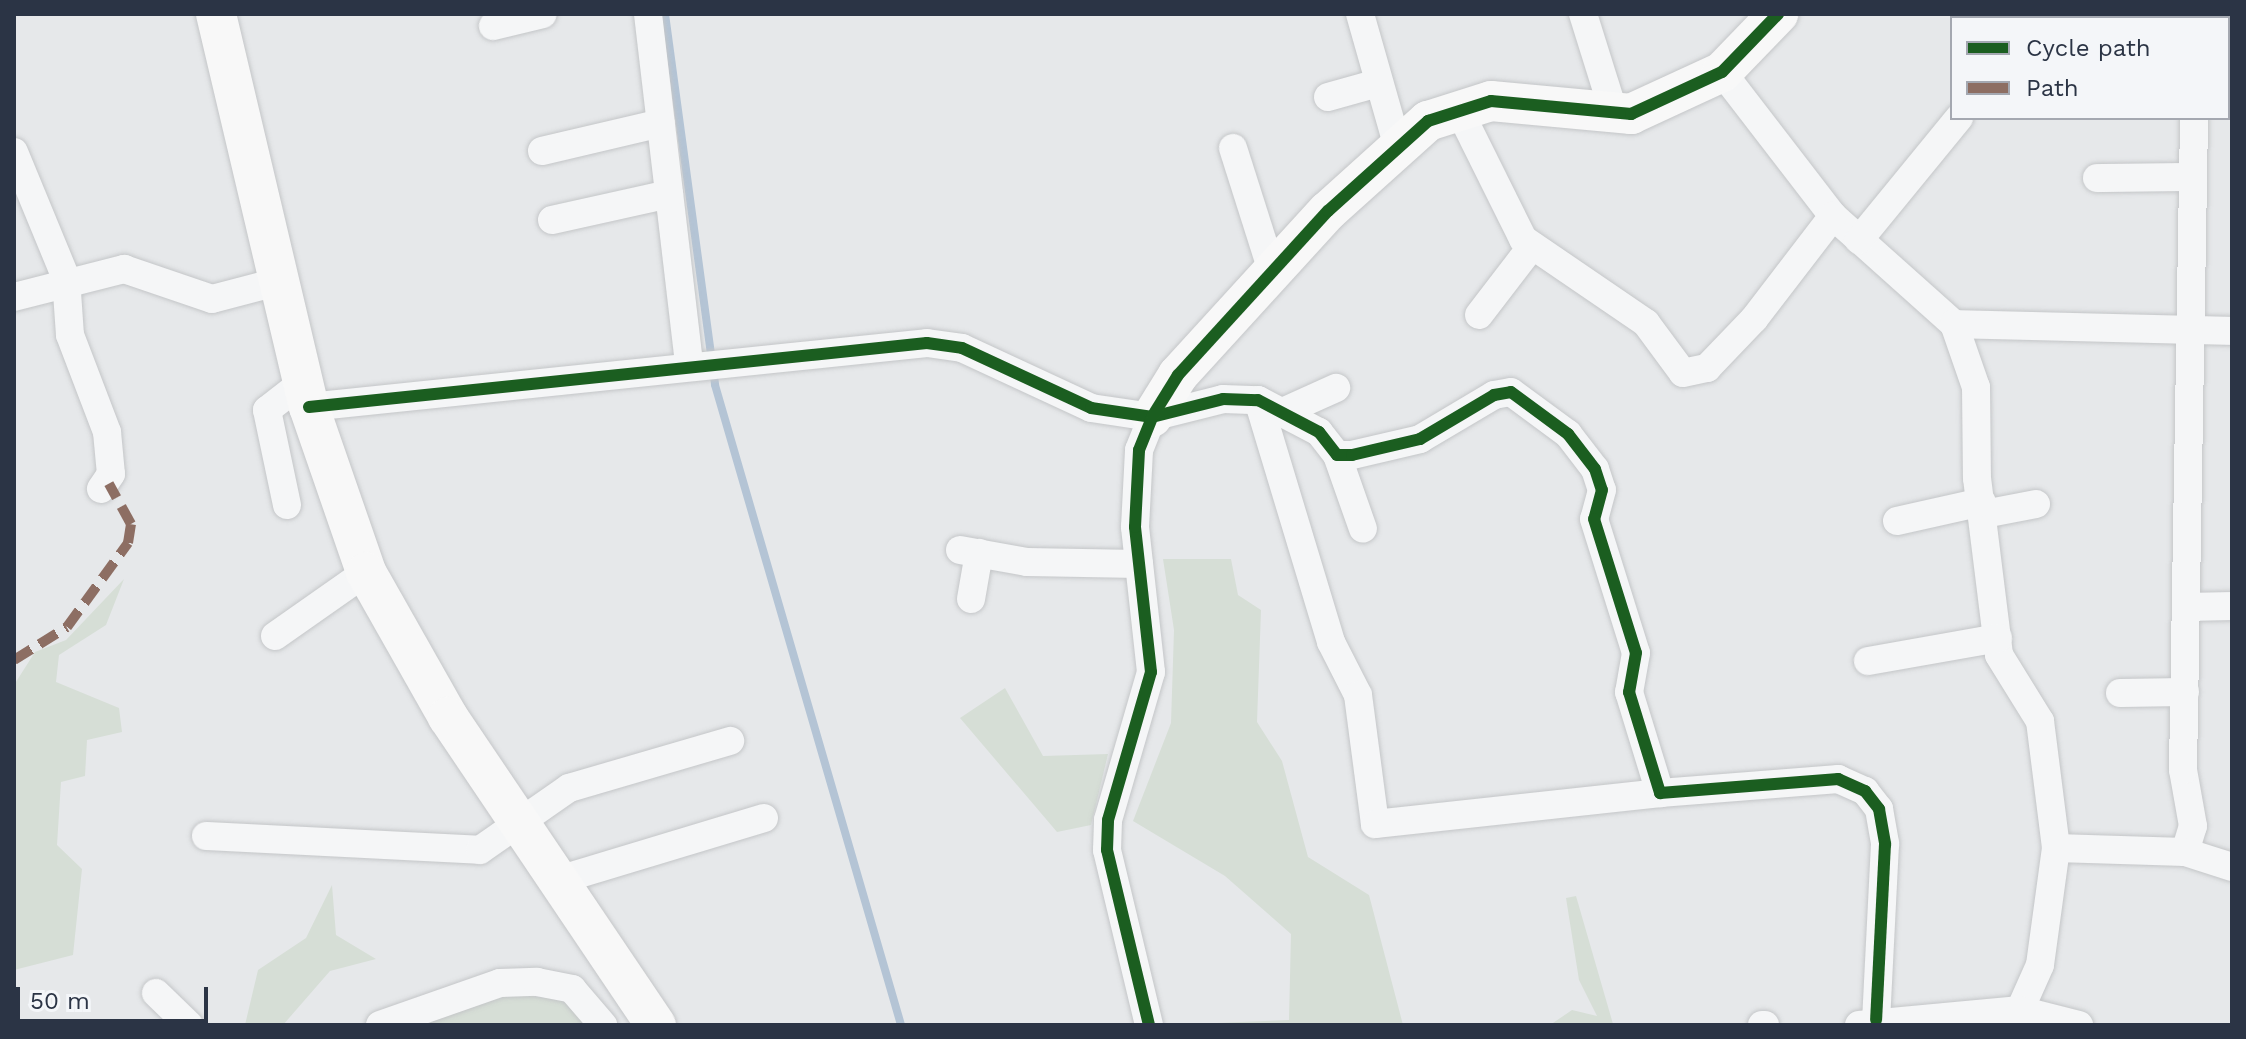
<!DOCTYPE html>
<style>
body{margin:0}
#map{position:relative;width:2246px;height:1039px;overflow:hidden;background:#e6e8ea;font-family:"Work Sans",sans-serif}
div>[style]{position:absolute}
.green>*{inset:0;background:#d6ded6}
.stream>*{height:8px;margin:-4px;padding:0 4px;transform-origin:4px;border-radius:4px;background:#b4c4d5}
.roads{filter:drop-shadow(0 0 2px #c4c6c8) drop-shadow(0 0 2px #c4c6c8)}
.street>*{height:28px;margin:-14px;padding:0 14px;transform-origin:14px;border-radius:14px;background:#f5f6f7}
.secondary>*{height:40px;margin:-20px;padding:0 20px;transform-origin:20px;border-radius:20px;background:#f8f8f8}
.quiet>*{height:10px;margin-top:-5px;transform-origin:0;background:repeating-linear-gradient(90deg,#8d6e63 0 20px,transparent 0 30px)}
.cycleway>*{height:12px;margin:-6px;padding:0 6px;transform-origin:6px;border-radius:6px;background:#1b5e20}
span{translate:-50% -50%;white-space:nowrap;text-align:center;line-height:1.15;-webkit-text-stroke:6px #f4f6f9;paint-order:stroke}
.frame{position:absolute;inset:0;border:16px solid #2b3445;pointer-events:none}
.legend{position:absolute;left:1950px;top:16px;width:280px;height:104px;box-sizing:border-box;background:#f4f6f9;border:2px solid #a4a8b1;margin:0;padding:10px 14px;list-style:none;font-size:24px;color:#2b3445}
.legend li{display:flex;align-items:center;gap:16px;height:40px}
.legend b{width:40px;border:2px solid #a4a8b1}
.scale{position:absolute;left:16px;top:987px;width:192px;height:36px;box-sizing:border-box;border:4px solid #2b3445;border-top:0;padding-left:10px;font-size:24px;line-height:28px;white-space:nowrap;color:#2b3445;-webkit-text-stroke:6px #f4f6f9;paint-order:stroke}
</style>
<div id="map">
<div class="green">
<i style="clip-path:polygon(1163px 559px,1231px 559px,1238px 595px,1261px 610px,1257px 722px,1282px 761px,1308px 857px,1369px 895px,1403px 1025px,1167px 1025px,1289px 1020px,1291px 934px,1225px 876px,1133px 821px,1171px 723px,1174px 630px)"></i>
<i style="clip-path:polygon(124px 579px,106px 625px,59px 655px,56px 682px,119px 708px,122px 732px,87px 740px,85px 776px,61px 782px,57px 845px,82px 869px,73px 955px,14px 970px,14px 685px,35px 652px,66px 640px)"></i>
<i style="clip-path:polygon(1005px 688px,1043px 756px,1108px 754px,1091px 825px,1057px 832px,960px 718px)"></i>
<i style="clip-path:polygon(332px 885px,336px 935px,376px 959px,330px 971px,283px 1025px,245px 1025px,258px 970px,306px 938px)"></i>
<i style="clip-path:polygon(1576px 896px,1613px 1024px,1613px 1025px,1550px 1025px,1572px 1010px,1597px 1016px,1579px 980px,1566px 898px)"></i>
<i style="clip-path:polygon(505px 994px,565px 999px,591px 1025px,404px 1025px)"></i>
</div>
<div class="stream">
<i style="left:665px;top:14px;width:374px;rotate:82.3deg"></i>
<i style="left:715px;top:385px;width:666px;rotate:73.79deg"></i>
</div>
<div class="roads">
<div class="street">
<i style="left:648px;top:14px;width:353px;rotate:83.3deg"></i>
<i style="left:1360px;top:14px;width:138px;rotate:74.1deg"></i>
<i style="left:1583px;top:14px;width:107px;rotate:72.6deg"></i>
<i style="left:2195px;top:18px;width:4px;rotate:-90deg"></i>
<i style="left:493px;top:26px;width:51px;rotate:-13.5deg"></i>
<i style="left:1722px;top:72px;width:182px;rotate:52.4deg"></i>
<i style="left:1833px;top:216px;width:162px;rotate:41.8deg"></i>
<i style="left:1954px;top:324px;width:278px;rotate:1.4deg"></i>
<i style="left:1328px;top:97px;width:52px;rotate:-15.6deg"></i>
<i style="left:1458px;top:108px;width:146px;rotate:63.6deg"></i>
<i style="left:1523px;top:239px;width:149px;rotate:34.3deg"></i>
<i style="left:1646px;top:323px;width:62px;rotate:53.5deg"></i>
<i style="left:1683px;top:373px;width:25px;rotate:-12deg"></i>
<i style="left:1707px;top:368px;width:68px;rotate:-46.2deg"></i>
<i style="left:1754px;top:319px;width:130px;rotate:-52.5deg"></i>
<i style="left:1233px;top:148px;width:129px;rotate:72.4deg"></i>
<i style="left:542px;top:151px;width:122px;rotate:-13.2deg"></i>
<i style="left:14px;top:152px;width:136px;rotate:67.6deg"></i>
<i style="left:66px;top:278px;width:57px;rotate:86deg"></i>
<i style="left:70px;top:335px;width:104px;rotate:69.1deg"></i>
<i style="left:107px;top:432px;width:42px;rotate:84.6deg"></i>
<i style="left:111px;top:474px;width:18px;rotate:124deg"></i>
<i style="left:2097px;top:178px;width:96px;rotate:-0.6deg"></i>
<i style="left:552px;top:220px;width:120px;rotate:-12.5deg"></i>
<i style="left:1859px;top:240px;width:158px;rotate:-50.7deg"></i>
<i style="left:14px;top:297px;width:114px;rotate:-14.3deg"></i>
<i style="left:124px;top:269px;width:93px;rotate:18.8deg"></i>
<i style="left:212px;top:299px;width:67px;rotate:-14.7deg"></i>
<i style="left:1479px;top:315px;width:87px;rotate:-52.5deg"></i>
<i style="left:1954px;top:324px;width:67px;rotate:70.8deg"></i>
<i style="left:1976px;top:387px;width:91px;rotate:89.4deg"></i>
<i style="left:1977px;top:478px;width:178px;rotate:82.9deg"></i>
<i style="left:1999px;top:655px;width:78px;rotate:58.2deg"></i>
<i style="left:2040px;top:721px;width:128px;rotate:82.8deg"></i>
<i style="left:2056px;top:848px;width:118px;rotate:97.8deg"></i>
<i style="left:2040px;top:965px;width:49px;rotate:114deg"></i>
<i style="left:1258px;top:400px;width:253px;rotate:73.2deg"></i>
<i style="left:1331px;top:642px;width:59px;rotate:63deg"></i>
<i style="left:1358px;top:695px;width:130px;rotate:82.5deg"></i>
<i style="left:1375px;top:824px;width:287px;rotate:-6.2deg"></i>
<i style="left:309px;top:407px;width:621px;rotate:-5.91deg"></i>
<i style="left:927px;top:343px;width:35px;rotate:8deg"></i>
<i style="left:962px;top:348px;width:142px;rotate:24.9deg"></i>
<i style="left:1091px;top:408px;width:62px;rotate:8.4deg"></i>
<i style="left:1152px;top:417px;width:73px;rotate:-14.2deg"></i>
<i style="left:1223px;top:399px;width:35px;rotate:2deg"></i>
<i style="left:1258px;top:400px;width:69px;rotate:27.7deg"></i>
<i style="left:1319px;top:432px;width:29px;rotate:52deg"></i>
<i style="left:1337px;top:455px;width:15px"></i>
<i style="left:1352px;top:455px;width:70px;rotate:-13.2deg"></i>
<i style="left:1420px;top:439px;width:86px;rotate:-30.7deg"></i>
<i style="left:1494px;top:395px;width:17px;rotate:-10deg"></i>
<i style="left:1511px;top:392px;width:71px;rotate:36.4deg"></i>
<i style="left:1568px;top:434px;width:44px;rotate:52.4deg"></i>
<i style="left:1595px;top:469px;width:22px;rotate:72deg"></i>
<i style="left:1602px;top:490px;width:30px;rotate:105deg"></i>
<i style="left:1594px;top:519px;width:140px;rotate:72.6deg"></i>
<i style="left:1636px;top:653px;width:40px;rotate:100deg"></i>
<i style="left:1629px;top:692px;width:106px;rotate:72.9deg"></i>
<i style="left:1660px;top:793px;width:179px;rotate:-4.5deg"></i>
<i style="left:1838px;top:779px;width:30px;rotate:24deg"></i>
<i style="left:1865px;top:791px;width:23px;rotate:52deg"></i>
<i style="left:1879px;top:809px;width:36px;rotate:80deg"></i>
<i style="left:1885px;top:844px;width:176px;rotate:92.9deg"></i>
<i style="left:1287px;top:410px;width:54px;rotate:-24.2deg"></i>
<i style="left:1337px;top:455px;width:78px;rotate:70.6deg"></i>
<i style="left:287px;top:505px;width:97px;rotate:-101.9deg"></i>
<i style="left:267px;top:410px;width:46px;rotate:-37.9deg"></i>
<i style="left:1984px;top:514px;width:53px;rotate:-10.9deg"></i>
<i style="left:1897px;top:521px;width:87px;rotate:-12.6deg"></i>
<i style="left:960px;top:550px;width:68px;rotate:10.2deg"></i>
<i style="left:1027px;top:562px;width:112px;rotate:1deg"></i>
<i style="left:971px;top:599px;width:47px;rotate:-80.1deg"></i>
<i style="left:2187px;top:607px;width:45px;rotate:-1.3deg"></i>
<i style="left:275px;top:636px;width:111px;rotate:-35.1deg"></i>
<i style="left:1868px;top:661px;width:132px;rotate:-10deg"></i>
<i style="left:2120px;top:693px;width:65px;rotate:-0.9deg"></i>
<i style="left:206px;top:836px;width:274px;rotate:2.9deg"></i>
<i style="left:480px;top:850px;width:108px;rotate:-34.9deg"></i>
<i style="left:569px;top:788px;width:168px;rotate:-16.3deg"></i>
<i style="left:2056px;top:848px;width:129px;rotate:1.8deg"></i>
<i style="left:2185px;top:852px;width:27px;rotate:-73deg"></i>
<i style="left:2193px;top:826px;width:57px;rotate:-100.1deg"></i>
<i style="left:2183px;top:770px;width:652px;rotate:-89.03deg"></i>
<i style="left:2185px;top:852px;width:49px;rotate:17.7deg"></i>
<i style="left:562px;top:879px;width:211px;rotate:-16.8deg"></i>
<i style="left:156px;top:993px;width:46px;rotate:44.1deg"></i>
<i style="left:380px;top:1025px;width:127px;rotate:-19.3deg"></i>
<i style="left:500px;top:983px;width:37px;rotate:-2deg"></i>
<i style="left:537px;top:982px;width:36px;rotate:11deg"></i>
<i style="left:572px;top:989px;width:48px;rotate:49.3deg"></i>
<i style="left:1149px;top:1025px;width:180px;rotate:-103.5deg"></i>
<i style="left:1107px;top:850px;width:30px;rotate:-88deg"></i>
<i style="left:1108px;top:820px;width:154px;rotate:-73.8deg"></i>
<i style="left:1151px;top:672px;width:146px;rotate:-96.3deg"></i>
<i style="left:1135px;top:527px;width:77px;rotate:-87deg"></i>
<i style="left:1139px;top:450px;width:35px;rotate:-68deg"></i>
<i style="left:1762px;top:1025px;width:3px"></i>
<i style="left:1859px;top:1025px;width:162px;rotate:-5.3deg"></i>
<i style="left:2020px;top:1010px;width:61px;rotate:14.3deg"></i>
</div>
<div class="secondary">
<i style="left:216px;top:14px;width:404px;rotate:76.7deg"></i>
<i style="left:309px;top:407px;width:175px;rotate:70.9deg"></i>
<i style="left:366px;top:572px;width:167px;rotate:60.5deg"></i>
<i style="left:448px;top:717px;width:372px;rotate:56deg"></i>
<i style="left:1152px;top:417px;width:49px;rotate:-58.2deg"></i>
<i style="left:1178px;top:375px;width:222px;rotate:-47.6deg"></i>
<i style="left:1328px;top:211px;width:135px;rotate:-42deg"></i>
<i style="left:1428px;top:121px;width:66px;rotate:-17.6deg"></i>
<i style="left:1491px;top:101px;width:141px;rotate:5.3deg"></i>
<i style="left:1631px;top:114px;width:100px;rotate:-24.8deg"></i>
<i style="left:1722px;top:72px;width:81px;rotate:-46deg"></i>
</div>
</div>
<div class="quiet">
<i style="left:14px;top:660px;width:62px;rotate:-31.9deg"></i>
<i style="left:67px;top:627px;width:104px;rotate:-54deg"></i>
<i style="left:128px;top:543px;width:19px;rotate:-81deg"></i>
<i style="left:131px;top:524px;width:46px;rotate:-118.8deg"></i>
</div>
<div class="cycleway">
<i style="left:309px;top:407px;width:621px;rotate:-5.91deg"></i>
<i style="left:927px;top:343px;width:35px;rotate:8deg"></i>
<i style="left:962px;top:348px;width:142px;rotate:24.9deg"></i>
<i style="left:1091px;top:408px;width:62px;rotate:8.4deg"></i>
<i style="left:1152px;top:417px;width:73px;rotate:-14.2deg"></i>
<i style="left:1223px;top:399px;width:35px;rotate:2deg"></i>
<i style="left:1258px;top:400px;width:69px;rotate:27.7deg"></i>
<i style="left:1319px;top:432px;width:29px;rotate:52deg"></i>
<i style="left:1337px;top:455px;width:15px"></i>
<i style="left:1352px;top:455px;width:70px;rotate:-13.2deg"></i>
<i style="left:1420px;top:439px;width:86px;rotate:-30.7deg"></i>
<i style="left:1494px;top:395px;width:17px;rotate:-10deg"></i>
<i style="left:1511px;top:392px;width:71px;rotate:36.4deg"></i>
<i style="left:1568px;top:434px;width:44px;rotate:52.4deg"></i>
<i style="left:1595px;top:469px;width:22px;rotate:72deg"></i>
<i style="left:1602px;top:490px;width:30px;rotate:105deg"></i>
<i style="left:1594px;top:519px;width:140px;rotate:72.6deg"></i>
<i style="left:1636px;top:653px;width:40px;rotate:100deg"></i>
<i style="left:1629px;top:692px;width:106px;rotate:72.9deg"></i>
<i style="left:1660px;top:793px;width:179px;rotate:-4.5deg"></i>
<i style="left:1838px;top:779px;width:30px;rotate:24deg"></i>
<i style="left:1865px;top:791px;width:23px;rotate:52deg"></i>
<i style="left:1879px;top:809px;width:36px;rotate:80deg"></i>
<i style="left:1885px;top:844px;width:176px;rotate:92.9deg"></i>
<i style="left:1149px;top:1025px;width:180px;rotate:-103.5deg"></i>
<i style="left:1107px;top:850px;width:30px;rotate:-88deg"></i>
<i style="left:1108px;top:820px;width:154px;rotate:-73.8deg"></i>
<i style="left:1151px;top:672px;width:146px;rotate:-96.3deg"></i>
<i style="left:1135px;top:527px;width:77px;rotate:-87deg"></i>
<i style="left:1139px;top:450px;width:35px;rotate:-68deg"></i>
<i style="left:1152px;top:417px;width:49px;rotate:-58.2deg"></i>
<i style="left:1178px;top:375px;width:222px;rotate:-47.6deg"></i>
<i style="left:1328px;top:211px;width:135px;rotate:-42deg"></i>
<i style="left:1428px;top:121px;width:66px;rotate:-17.6deg"></i>
<i style="left:1491px;top:101px;width:141px;rotate:5.3deg"></i>
<i style="left:1631px;top:114px;width:100px;rotate:-24.8deg"></i>
<i style="left:1722px;top:72px;width:81px;rotate:-46deg"></i>
</div>
<div class="frame"></div>
<ul class="legend">
<li><b style="height:10px;background:#1b5e20"></b>Cycle path</li>
<li><b style="height:10px;background:#8d6e63"></b>Path</li>
</ul>
<div class="scale">50 m</div>
</div>
